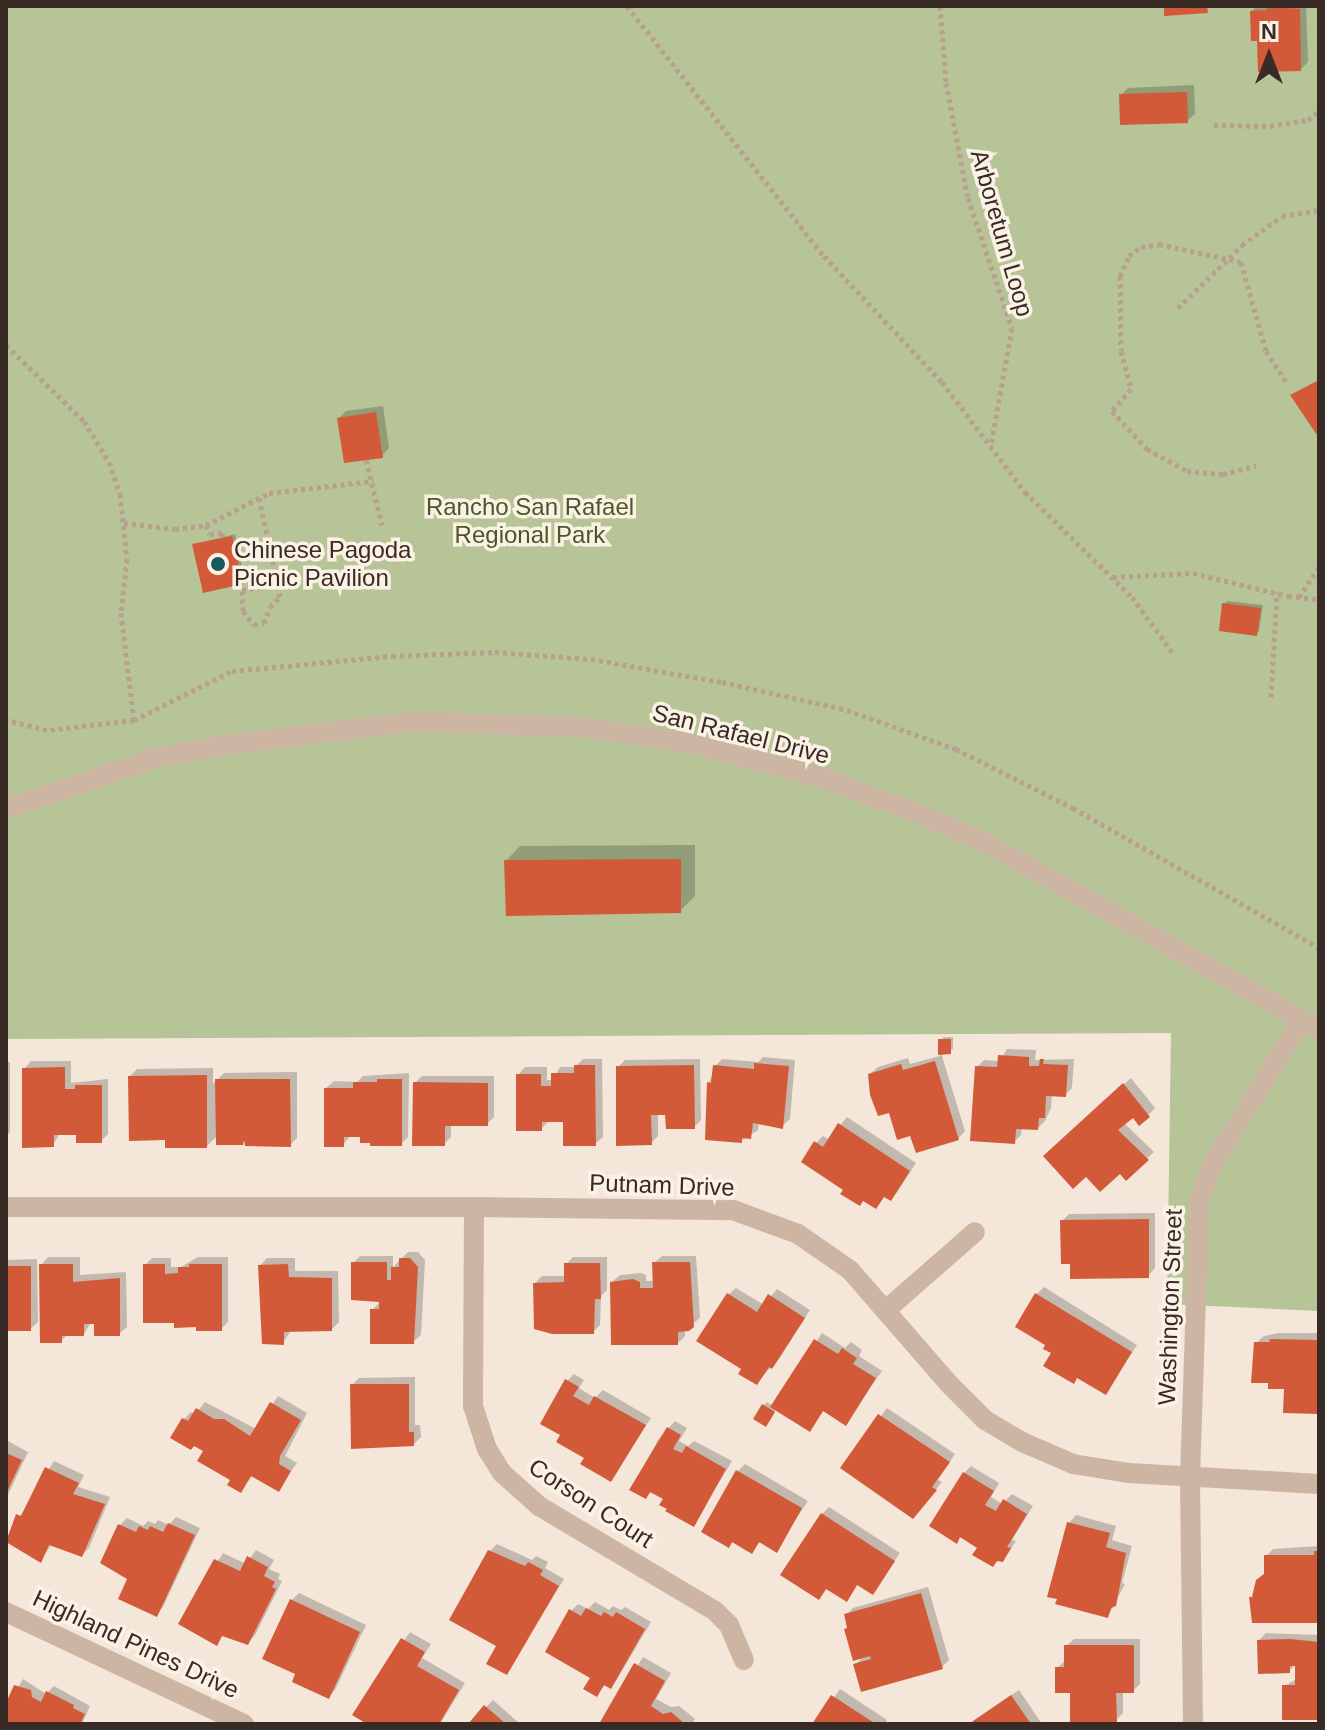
<!DOCTYPE html>
<style>
body{margin:0}
#map{position:relative;width:1325px;height:1730px;overflow:hidden;background:#f4e6d9;font-family:Arial,sans-serif}
div>[style]{position:absolute}
.green>*{inset:0;background:#b6c497}
.shadow>*{inset:0;background:#0003}
.building>*{inset:0;background:#d25a38}
.path>*{height:5px;margin-top:-2.5px;transform-origin:0;background:repeating-linear-gradient(90deg,#b99f8d 0 4px,transparent 0 8px)}
.minor>*{height:20px;margin:-10px;padding:0 10px;transform-origin:10px;border-radius:10px;background:#cdb5a3}
.path-bridge>*{height:5px;margin-top:-2.5px;transform-origin:0;background:repeating-linear-gradient(90deg,#b99f8d 0 4px,transparent 0 8px)}
.dots>*{width:22px;height:22px;translate:-50% -50%;box-sizing:border-box;border:4px solid #fbf1e5;border-radius:50%}
span{translate:-50% -50%;white-space:nowrap;text-align:center;line-height:1.15;-webkit-text-stroke:7px #fbf1e5;paint-order:stroke}
.street-label{font-size:24px;color:#382b26}
.park-label{font-size:24px;color:#485827}
.poi-label{font-size:24px;color:#382b26}
.left{translate:0 -50%;text-align:left}
.frame{position:absolute;inset:0;border:8px solid #382b26;pointer-events:none}
.north{position:absolute;left:1229px;top:16px;width:80px;height:80px;-webkit-text-stroke:6px #fbf1e5;paint-order:stroke;rotate:0deg;font-size:22px;font-weight:700;line-height:32px;text-align:center;color:#382b26}
.north::after{content:'';display:block;margin:auto;width:28px;height:36px;background:#382b26;clip-path:polygon(50% 0,100% 100%,50% 72%,0 100%)}
</style>
<div id="map">
<div class="green">
<i style="clip-path:polygon(6px 6px,1319px 6px,1319px 1311px,1167px 1304px,1171px 1033px,6px 1039px)"></i>
</div>
<div class="shadow">
<i style="clip-path:polygon(1257px 6px,1306px 6px,1308px 62px,1301px 69px,1259px 39px,1252px 11px)"></i>
<i style="clip-path:polygon(1194px 85px,1195px 114px,1187px 121px,1121px 95px,1128px 88px)"></i>
<i style="clip-path:polygon(383px 406px,389px 448px,382px 456px,339px 418px,346px 411px)"></i>
<i style="clip-path:polygon(235px 534px,245px 580px,242px 583px,194px 545px)"></i>
<i style="clip-path:polygon(1227px 601px,1263px 605px,1259px 631px,1256px 634px,1224px 604px)"></i>
<i style="clip-path:polygon(695px 845px,695px 896px,680px 911px,506px 861px,520px 846px)"></i>
<i style="clip-path:polygon(943px 1037px,953px 1037px,953px 1049px,941px 1053px,965px 1131px,958px 1139px,912px 1134px,890px 1110px,870px 1074px,878px 1067px,908px 1058px,910px 1064px,940px 1056px)"></i>
<i style="clip-path:polygon(1007px 1049px,1036px 1050px,1035px 1060px,1074px 1059px,1072px 1088px,1065px 1095px,1052px 1094px,1051px 1108px,1045px 1121px,1038px 1128px,1022px 1127px,1021px 1135px,1014px 1142px,977px 1067px,984px 1060px,1000px 1061px)"></i>
<i style="clip-path:polygon(763px 1057px,795px 1060px,790px 1119px,782px 1126px,759px 1122px,758px 1130px,741px 1141px,709px 1083px,715px 1066px,722px 1059px,758px 1062px)"></i>
<i style="clip-path:polygon(583px 1059px,602px 1059px,603px 1137px,595px 1144px,565px 1120px,548px 1122px,541px 1129px,518px 1075px,525px 1067px,547px 1067px,547px 1080px,553px 1080px,560px 1067px,575px 1067px)"></i>
<i style="clip-path:polygon(700px 1059px,701px 1120px,694px 1127px,667px 1113px,658px 1113px,658px 1136px,651px 1143px,618px 1067px,625px 1060px)"></i>
<i style="clip-path:polygon(31px 1061px,71px 1061px,71px 1083px,108px 1079px,108px 1134px,101px 1141px,78px 1133px,60px 1133px,53px 1145px,24px 1069px)"></i>
<i style="clip-path:polygon(6px 1062px,10px 1062px,10px 1132px,6px 1136px)"></i>
<i style="clip-path:polygon(213px 1068px,213px 1084px,224px 1073px,297px 1072px,297px 1138px,290px 1145px,245px 1140px,242px 1143px,218px 1135px,207px 1146px,167px 1138px,130px 1076px,137px 1069px)"></i>
<i style="clip-path:polygon(409px 1073px,408px 1137px,401px 1144px,351px 1135px,343px 1145px,326px 1088px,334px 1081px,357px 1082px,363px 1076px)"></i>
<i style="clip-path:polygon(422px 1076px,494px 1076px,494px 1117px,487px 1124px,451px 1124px,451px 1137px,444px 1144px,415px 1083px)"></i>
<i style="clip-path:polygon(1131px 1078px,1155px 1108px,1148px 1115px,1133px 1116px,1124px 1123px,1154px 1152px,1126px 1178px,1120px 1172px,1086px 1175px,1052px 1149px)"></i>
<i style="clip-path:polygon(847px 1117px,916px 1163px,898px 1191px,891px 1198px,885px 1195px,875px 1207px,846px 1189px,816px 1143px,823px 1136px,828px 1139px)"></i>
<i style="clip-path:polygon(1155px 1213px,1155px 1268px,1148px 1276px,1072px 1262px,1062px 1221px,1069px 1214px)"></i>
<i style="clip-path:polygon(408px 1252px,418px 1252px,425px 1260px,421px 1335px,413px 1342px,372px 1310px,382px 1300px,353px 1263px,360px 1256px,393px 1256px,393px 1267px)"></i>
<i style="clip-path:polygon(662px 1256px,696px 1256px,700px 1318px,685px 1330px,685px 1336px,678px 1343px,612px 1282px,620px 1275px,641px 1273px,646px 1275px,646px 1281px,655px 1281px,654px 1263px)"></i>
<i style="clip-path:polygon(48px 1257px,80px 1257px,80px 1275px,126px 1272px,127px 1327px,119px 1334px,91px 1322px,84px 1334px,68px 1334px,61px 1341px,41px 1265px)"></i>
<i style="clip-path:polygon(198px 1257px,228px 1257px,228px 1322px,221px 1329px,198px 1325px,145px 1265px,152px 1258px,171px 1258px,171px 1267px,181px 1267px)"></i>
<i style="clip-path:polygon(573px 1257px,607px 1257px,607px 1290px,601px 1296px,600px 1325px,593px 1332px,535px 1283px,542px 1276px,566px 1276px,566px 1264px)"></i>
<i style="clip-path:polygon(267px 1258px,295px 1258px,295px 1271px,338px 1271px,339px 1322px,332px 1329px,291px 1330px,283px 1343px,260px 1266px)"></i>
<i style="clip-path:polygon(37px 1259px,38px 1322px,30px 1329px,6px 1330px,6px 1260px)"></i>
<i style="clip-path:polygon(1044px 1287px,1137px 1345px,1105px 1393px,1078px 1376px,1053px 1352px,1037px 1294px)"></i>
<i style="clip-path:polygon(736px 1288px,764px 1305px,777px 1289px,810px 1310px,779px 1359px,756px 1383px,744px 1369px,728px 1295px)"></i>
<i style="clip-path:polygon(822px 1333px,845px 1348px,851px 1342px,862px 1350px,859px 1356px,882px 1371px,846px 1423px,824px 1410px,809px 1430px,776px 1409px,768px 1422px,764px 1405px,767px 1402px,773px 1406px)"></i>
<i style="clip-path:polygon(1279px 1333px,1319px 1333px,1318px 1412px,1286px 1387px,1256px 1343px,1264px 1336px)"></i>
<i style="clip-path:polygon(574px 1374px,584px 1380px,579px 1388px,595px 1398px,603px 1390px,651px 1418px,611px 1480px,563px 1434px,567px 1381px)"></i>
<i style="clip-path:polygon(415px 1377px,415px 1425px,420px 1425px,421px 1437px,413px 1445px,352px 1385px,359px 1378px)"></i>
<i style="clip-path:polygon(278px 1396px,307px 1413px,285px 1456px,297px 1463px,278px 1489px,253px 1475px,241px 1490px,184px 1419px,191px 1412px,195px 1414px,205px 1402px,256px 1429px)"></i>
<i style="clip-path:polygon(887px 1408px,955px 1454px,938px 1480px,942px 1482px,920px 1509px,843px 1468px)"></i>
<i style="clip-path:polygon(675px 1421px,687px 1428px,679px 1441px,688px 1446px,694px 1441px,732px 1461px,694px 1524px,665px 1498px,652px 1491px,646px 1497px,631px 1489px,658px 1440px)"></i>
<i style="clip-path:polygon(6px 1440px,28px 1452px,6px 1499px)"></i>
<i style="clip-path:polygon(54px 1461px,84px 1475px,78px 1487px,110px 1497px,89px 1548px,82px 1555px,52px 1544px,40px 1561px,6px 1539px)"></i>
<i style="clip-path:polygon(745px 1464px,808px 1501px,776px 1550px,761px 1541px,752px 1551px,734px 1541px,729px 1546px,738px 1471px)"></i>
<i style="clip-path:polygon(971px 1466px,999px 1483px,991px 1497px,1002px 1504px,1012px 1494px,1033px 1506px,1012px 1540px,1016px 1541px,1009px 1552px,993px 1565px,979px 1547px,962px 1536px,956px 1541px,964px 1473px)"></i>
<i style="clip-path:polygon(829px 1507px,900px 1553px,872px 1593px,858px 1584px,846px 1599px,828px 1587px,819px 1598px,822px 1514px)"></i>
<i style="clip-path:polygon(1076px 1515px,1116px 1526px,1112px 1540px,1132px 1546px,1122px 1583px,1125px 1584px,1108px 1616px,1069px 1523px)"></i>
<i style="clip-path:polygon(176px 1517px,200px 1528px,163px 1607px,156px 1614px,130px 1579px,120px 1525px,127px 1518px,143px 1526px,148px 1521px,155px 1524px,158px 1520px,169px 1525px)"></i>
<i style="clip-path:polygon(497px 1544px,532px 1560px,536px 1556px,548px 1562px,545px 1568px,564px 1579px,506px 1673px,499px 1646px,490px 1551px)"></i>
<i style="clip-path:polygon(1319px 1546px,1319px 1621px,1254px 1595px,1254px 1587px,1266px 1575px,1266px 1556px,1273px 1549px)"></i>
<i style="clip-path:polygon(256px 1550px,274px 1560px,269px 1569px,280px 1574px,278px 1579px,282px 1581px,255px 1635px,248px 1643px,224px 1634px,216px 1643px,180px 1623px,223px 1553px,246px 1564px)"></i>
<i style="clip-path:polygon(928px 1587px,949px 1660px,942px 1667px,856px 1664px,865px 1655px,846px 1615px,853px 1608px)"></i>
<i style="clip-path:polygon(299px 1593px,366px 1625px,335px 1690px,328px 1697px,298px 1673px,292px 1600px)"></i>
<i style="clip-path:polygon(595px 1602px,609px 1610px,613px 1606px,621px 1610px,625px 1607px,651px 1622px,617px 1679px,610px 1686px,606px 1684px,597px 1694px,571px 1611px,578px 1604px,588px 1609px)"></i>
<i style="clip-path:polygon(410px 1632px,431px 1644px,422px 1658px,465px 1683px,440px 1724px,371px 1724px,355px 1714px)"></i>
<i style="clip-path:polygon(1266px 1633px,1319px 1635px,1319px 1718px,1284px 1686px,1297px 1679px,1297px 1663px,1289px 1671px,1259px 1640px)"></i>
<i style="clip-path:polygon(1074px 1639px,1140px 1639px,1140px 1684px,1133px 1691px,1123px 1691px,1123px 1713px,1116px 1720px,1072px 1691px,1057px 1668px,1066px 1660px,1066px 1646px)"></i>
<i style="clip-path:polygon(643px 1657px,671px 1673px,656px 1699px,671px 1707px,679px 1706px,695px 1719px,692px 1724px,602px 1724px)"></i>
<i style="clip-path:polygon(23px 1679px,46px 1694px,54px 1686px,90px 1706px,82px 1724px,6px 1724px,6px 1708px)"></i>
<i style="clip-path:polygon(840px 1689px,887px 1720px,884px 1724px,815px 1724px)"></i>
<i style="clip-path:polygon(1019px 1690px,1042px 1724px,970px 1724px,974px 1720px)"></i>
<i style="clip-path:polygon(493px 1700px,520px 1724px,470px 1724px)"></i>
</div>
<div class="building">
<i style="clip-path:polygon(1164px 6px,1207px 6px,1208px 13px,1164px 16px)"></i>
<i style="clip-path:polygon(1267px 6px,1300px 9px,1301px 71px,1258px 72px,1257px 41px,1251px 41px,1250px 11px,1267px 10px)"></i>
<i style="clip-path:polygon(1187px 92px,1188px 123px,1120px 125px,1119px 94px)"></i>
<i style="clip-path:polygon(1317px 381px,1319px 384px,1319px 438px,1290px 395px)"></i>
<i style="clip-path:polygon(376px 412px,383px 458px,344px 463px,337px 418px)"></i>
<i style="clip-path:polygon(232px 536px,243px 584px,203px 593px,192px 544px)"></i>
<i style="clip-path:polygon(1222px 603px,1261px 608px,1257px 636px,1219px 631px)"></i>
<i style="clip-path:polygon(681px 859px,681px 913px,506px 916px,504px 860px)"></i>
<i style="clip-path:polygon(938px 1039px,951px 1039px,951px 1054px,938px 1055px)"></i>
<i style="clip-path:polygon(998px 1055px,1029px 1057px,1029px 1066px,1039px 1066px,1040px 1059px,1044px 1059px,1043px 1064px,1068px 1065px,1066px 1097px,1046px 1096px,1045px 1118px,1039px 1118px,1038px 1130px,1016px 1129px,1015px 1144px,970px 1141px,975px 1066px,997px 1067px)"></i>
<i style="clip-path:polygon(935px 1061px,959px 1140px,916px 1153px,910px 1136px,897px 1140px,889px 1113px,878px 1116px,870px 1095px,868px 1074px,901px 1064px,903px 1070px)"></i>
<i style="clip-path:polygon(754px 1063px,789px 1066px,783px 1129px,753px 1123px,751px 1139px,742px 1138px,742px 1143px,705px 1140px,707px 1082px,711px 1083px,713px 1065px,754px 1069px)"></i>
<i style="clip-path:polygon(574px 1065px,595px 1065px,596px 1146px,563px 1146px,563px 1122px,542px 1122px,542px 1131px,516px 1131px,516px 1074px,541px 1074px,541px 1086px,551px 1086px,551px 1073px,574px 1073px)"></i>
<i style="clip-path:polygon(694px 1065px,695px 1129px,666px 1129px,665px 1115px,651px 1115px,652px 1145px,616px 1146px,616px 1066px)"></i>
<i style="clip-path:polygon(65px 1067px,65px 1089px,75px 1089px,75px 1085px,102px 1085px,102px 1143px,76px 1143px,76px 1135px,54px 1135px,54px 1147px,22px 1148px,22px 1068px)"></i>
<i style="clip-path:polygon(207px 1075px,207px 1148px,165px 1148px,165px 1140px,129px 1141px,128px 1076px)"></i>
<i style="clip-path:polygon(215px 1079px,290px 1079px,291px 1147px,245px 1146px,244px 1140px,243px 1145px,216px 1145px)"></i>
<i style="clip-path:polygon(377px 1079px,402px 1079px,402px 1146px,370px 1146px,370px 1143px,360px 1143px,360px 1137px,344px 1137px,344px 1147px,324px 1147px,324px 1088px,353px 1088px,353px 1082px,377px 1082px)"></i>
<i style="clip-path:polygon(413px 1082px,488px 1083px,488px 1126px,445px 1126px,445px 1146px,412px 1146px)"></i>
<i style="clip-path:polygon(1123px 1083px,1150px 1117px,1139px 1126px,1133px 1118px,1118px 1130px,1149px 1160px,1126px 1181px,1120px 1174px,1100px 1192px,1086px 1177px,1073px 1189px,1043px 1156px)"></i>
<i style="clip-path:polygon(838px 1123px,910px 1171px,891px 1201px,884px 1197px,876px 1209px,863px 1201px,860px 1206px,840px 1194px,843px 1190px,801px 1162px,814px 1141px,823px 1147px)"></i>
<i style="clip-path:polygon(1149px 1219px,1149px 1278px,1070px 1279px,1070px 1264px,1061px 1264px,1060px 1220px)"></i>
<i style="clip-path:polygon(399px 1258px,410px 1258px,418px 1267px,414px 1344px,370px 1344px,370px 1309px,379px 1309px,379px 1302px,351px 1300px,351px 1262px,387px 1262px,387px 1280px,391px 1280px,391px 1267px,399px 1267px)"></i>
<i style="clip-path:polygon(652px 1262px,690px 1262px,694px 1327px,689px 1331px,678px 1332px,678px 1345px,611px 1345px,610px 1282px,633px 1279px,640px 1282px,640px 1288px,653px 1288px)"></i>
<i style="clip-path:polygon(564px 1263px,600px 1263px,601px 1299px,595px 1299px,594px 1334px,552px 1334px,534px 1329px,533px 1283px,564px 1282px)"></i>
<i style="clip-path:polygon(39px 1264px,73px 1264px,73px 1282px,120px 1278px,120px 1336px,94px 1336px,94px 1324px,84px 1324px,84px 1336px,62px 1336px,62px 1343px,40px 1343px)"></i>
<i style="clip-path:polygon(143px 1264px,165px 1264px,165px 1274px,178px 1273px,178px 1267px,189px 1267px,189px 1264px,222px 1264px,222px 1331px,196px 1331px,196px 1327px,174px 1328px,174px 1323px,143px 1323px)"></i>
<i style="clip-path:polygon(288px 1264px,289px 1277px,332px 1278px,332px 1331px,284px 1332px,284px 1345px,262px 1344px,258px 1265px)"></i>
<i style="clip-path:polygon(6px 1266px,31px 1266px,31px 1331px,6px 1331px)"></i>
<i style="clip-path:polygon(727px 1293px,757px 1312px,768px 1294px,805px 1318px,772px 1369px,769px 1367px,757px 1385px,738px 1374px,741px 1369px,696px 1341px)"></i>
<i style="clip-path:polygon(1035px 1293px,1132px 1352px,1106px 1395px,1077px 1378px,1074px 1384px,1043px 1366px,1051px 1353px,1043px 1349px,1045px 1345px,1015px 1327px)"></i>
<i style="clip-path:polygon(814px 1339px,838px 1354px,842px 1348px,857px 1358px,853px 1364px,876px 1378px,846px 1426px,823px 1411px,810px 1432px,770px 1407px)"></i>
<i style="clip-path:polygon(1270px 1339px,1318px 1340px,1319px 1414px,1283px 1413px,1284px 1389px,1268px 1389px,1268px 1383px,1251px 1383px,1254px 1342px,1269px 1342px)"></i>
<i style="clip-path:polygon(565px 1379px,579px 1387px,573px 1396px,589px 1405px,594px 1396px,646px 1425px,611px 1482px,580px 1464px,584px 1458px,556px 1442px,560px 1435px,540px 1424px)"></i>
<i style="clip-path:polygon(350px 1384px,409px 1384px,409px 1432px,414px 1432px,414px 1446px,351px 1449px)"></i>
<i style="clip-path:polygon(270px 1402px,301px 1420px,280px 1456px,279px 1464px,291px 1471px,279px 1492px,251px 1476px,241px 1493px,227px 1485px,230px 1480px,197px 1461px,203px 1451px,194px 1446px,191px 1450px,170px 1438px,182px 1418px,188px 1421px,196px 1408px,214px 1419px,224px 1419px,250px 1436px)"></i>
<i style="clip-path:polygon(762px 1404px,775px 1412px,766px 1427px,753px 1419px)"></i>
<i style="clip-path:polygon(878px 1414px,950px 1462px,932px 1487px,937px 1490px,913px 1519px,840px 1468px)"></i>
<i style="clip-path:polygon(667px 1427px,681px 1435px,673px 1449px,682px 1453px,686px 1446px,726px 1469px,694px 1527px,665px 1511px,667px 1509px,659px 1505px,663px 1499px,650px 1492px,646px 1499px,629px 1490px)"></i>
<i style="clip-path:polygon(6px 1453px,22px 1460px,6px 1494px)"></i>
<i style="clip-path:polygon(45px 1467px,79px 1483px,73px 1494px,105px 1504px,82px 1557px,49px 1545px,41px 1563px,6px 1542px,16px 1514px,21px 1516px)"></i>
<i style="clip-path:polygon(736px 1470px,802px 1508px,777px 1553px,759px 1542px,752px 1554px,732px 1542px,729px 1548px,701px 1532px)"></i>
<i style="clip-path:polygon(963px 1472px,994px 1491px,985px 1505px,996px 1511px,1003px 1499px,1027px 1514px,1007px 1547px,1011px 1548px,1003px 1562px,997px 1561px,993px 1567px,972px 1555px,977px 1548px,960px 1537px,957px 1544px,929px 1526px)"></i>
<i style="clip-path:polygon(821px 1513px,895px 1561px,873px 1595px,857px 1585px,847px 1602px,826px 1589px,819px 1600px,780px 1575px)"></i>
<i style="clip-path:polygon(1067px 1522px,1110px 1533px,1106px 1547px,1126px 1553px,1116px 1606px,1111px 1608px,1108px 1618px,1055px 1604px,1057px 1599px,1047px 1597px)"></i>
<i style="clip-path:polygon(168px 1523px,195px 1535px,157px 1617px,118px 1599px,127px 1579px,100px 1563px,118px 1524px,136px 1532px,139px 1526px,148px 1530px,150px 1526px,163px 1532px)"></i>
<i style="clip-path:polygon(488px 1550px,525px 1566px,528px 1562px,543px 1570px,540px 1575px,559px 1586px,507px 1675px,486px 1664px,496px 1646px,449px 1620px)"></i>
<i style="clip-path:polygon(1314px 1551px,1319px 1551px,1319px 1623px,1252px 1623px,1249px 1597px,1252px 1597px,1256px 1580px,1264px 1574px,1264px 1555px,1314px 1555px)"></i>
<i style="clip-path:polygon(247px 1556px,268px 1567px,264px 1576px,275px 1582px,272px 1587px,276px 1589px,248px 1645px,222px 1636px,217px 1646px,178px 1624px,214px 1559px,240px 1571px)"></i>
<i style="clip-path:polygon(921px 1593px,943px 1669px,861px 1692px,853px 1664px,871px 1659px,870px 1656px,853px 1661px,844px 1629px,847px 1628px,844px 1614px)"></i>
<i style="clip-path:polygon(290px 1599px,360px 1632px,329px 1699px,292px 1682px,295px 1674px,262px 1659px)"></i>
<i style="clip-path:polygon(586px 1608px,601px 1616px,604px 1612px,613px 1617px,616px 1612px,645px 1629px,611px 1689px,604px 1685px,597px 1697px,583px 1689px,590px 1678px,545px 1652px,569px 1609px,581px 1616px)"></i>
<i style="clip-path:polygon(401px 1638px,425px 1652px,417px 1666px,459px 1690px,439px 1724px,367px 1724px,352px 1715px)"></i>
<i style="clip-path:polygon(1290px 1639px,1319px 1642px,1319px 1720px,1282px 1720px,1282px 1685px,1295px 1685px,1295px 1666px,1290px 1666px,1290px 1673px,1258px 1674px,1257px 1640px)"></i>
<i style="clip-path:polygon(1064px 1645px,1134px 1645px,1134px 1693px,1116px 1693px,1117px 1722px,1070px 1723px,1070px 1693px,1055px 1693px,1055px 1667px,1064px 1667px)"></i>
<i style="clip-path:polygon(634px 1663px,665px 1681px,651px 1706px,663px 1714px,671px 1712px,685px 1724px,599px 1724px)"></i>
<i style="clip-path:polygon(14px 1685px,31px 1690px,32px 1697px,41px 1702px,46px 1691px,74px 1705px,73px 1708px,85px 1714px,80px 1724px,6px 1724px,6px 1703px)"></i>
<i style="clip-path:polygon(831px 1695px,842px 1702px,876px 1724px,812px 1724px)"></i>
<i style="clip-path:polygon(1011px 1695px,1031px 1724px,969px 1724px)"></i>
<i style="clip-path:polygon(484px 1705px,506px 1724px,468px 1724px)"></i>
</div>
<div class="path">
<i style="left:627px;top:6px;width:318px;rotate:51.8deg"></i>
<i style="left:824px;top:256px;width:173px;rotate:46.9deg"></i>
<i style="left:942px;top:382px;width:138px;rotate:53deg"></i>
<i style="left:1025px;top:492px;width:150px;rotate:44.5deg"></i>
<i style="left:1132px;top:597px;width:69px;rotate:53.8deg"></i>
<i style="left:940px;top:6px;width:77px;rotate:85.5deg"></i>
<i style="left:946px;top:83px;width:117px;rotate:79.2deg"></i>
<i style="left:968px;top:198px;width:137px;rotate:71.3deg"></i>
<i style="left:1012px;top:328px;width:119px;rotate:100.2deg"></i>
<i style="left:1214px;top:125px;width:56px;rotate:1deg"></i>
<i style="left:1270px;top:126px;width:38px;rotate:-9deg"></i>
<i style="left:1308px;top:120px;width:14px;rotate:-39deg"></i>
<i style="left:1241px;top:262px;width:92px;rotate:74.3deg"></i>
<i style="left:1266px;top:351px;width:38px;rotate:57deg"></i>
<i style="left:1120px;top:276px;width:75px;rotate:89.2deg"></i>
<i style="left:1121px;top:351px;width:39px;rotate:75deg"></i>
<i style="left:1131px;top:389px;width:29px;rotate:131deg"></i>
<i style="left:1112px;top:411px;width:52px;rotate:47.4deg"></i>
<i style="left:1147px;top:449px;width:46px;rotate:28.8deg"></i>
<i style="left:1187px;top:471px;width:36px;rotate:5deg"></i>
<i style="left:1223px;top:474px;width:34px;rotate:-14deg"></i>
<i style="left:1178px;top:308px;width:90px;rotate:-44.5deg"></i>
<i style="left:1242px;top:245px;width:49px;rotate:-35.9deg"></i>
<i style="left:1282px;top:216px;width:37px;rotate:-9deg"></i>
<i style="left:6px;top:345px;width:109px;rotate:44.3deg"></i>
<i style="left:84px;top:421px;width:48px;rotate:58.6deg"></i>
<i style="left:109px;top:462px;width:34px;rotate:71deg"></i>
<i style="left:120px;top:494px;width:65px;rotate:83.9deg"></i>
<i style="left:127px;top:559px;width:54px;rotate:96.3deg"></i>
<i style="left:121px;top:613px;width:108px;rotate:83.1deg"></i>
<i style="left:134px;top:720px;width:88px;rotate:173.4deg"></i>
<i style="left:47px;top:730px;width:42px;rotate:-166.3deg"></i>
<i style="left:366px;top:460px;width:67px;rotate:76.2deg"></i>
<i style="left:259px;top:498px;width:86px;rotate:77.9deg"></i>
<i style="left:277px;top:582px;width:36px;rotate:166deg"></i>
<i style="left:242px;top:591px;width:20px;rotate:87deg"></i>
<i style="left:243px;top:611px;width:18px;rotate:52deg"></i>
<i style="left:254px;top:625px;width:10px;rotate:-11deg"></i>
<i style="left:264px;top:623px;width:17px;rotate:-69deg"></i>
<i style="left:270px;top:607px;width:14px;rotate:-45deg"></i>
<i style="left:280px;top:597px;width:15px;rotate:-101deg"></i>
<i style="left:124px;top:523px;width:51px;rotate:6.7deg"></i>
<i style="left:175px;top:529px;width:31px;rotate:-7deg"></i>
<i style="left:206px;top:525px;width:71px;rotate:-26.9deg"></i>
<i style="left:269px;top:493px;width:105px;rotate:-6.6deg"></i>
<i style="left:206px;top:525px;width:10px;rotate:66deg"></i>
<i style="left:210px;top:534px;width:12px;rotate:-5deg"></i>
<i style="left:222px;top:533px;width:4px;rotate:76deg"></i>
<i style="left:1113px;top:577px;width:80px;rotate:-2.9deg"></i>
<i style="left:1193px;top:573px;width:98px;rotate:13.6deg"></i>
<i style="left:1288px;top:596px;width:31px;rotate:6deg"></i>
<i style="left:1299px;top:597px;width:36px;rotate:-56deg"></i>
<i style="left:1271px;top:697px;width:105px;rotate:-86.7deg"></i>
<i style="left:134px;top:720px;width:110px;rotate:-26.6deg"></i>
<i style="left:232px;top:671px;width:161px;rotate:-5.4deg"></i>
<i style="left:392px;top:656px;width:103px;rotate:-2.2deg"></i>
<i style="left:495px;top:652px;width:96px;rotate:4.2deg"></i>
<i style="left:591px;top:659px;width:133px;rotate:10deg"></i>
<i style="left:722px;top:682px;width:128px;rotate:12.6deg"></i>
<i style="left:847px;top:710px;width:116px;rotate:19.7deg"></i>
<i style="left:956px;top:749px;width:131px;rotate:26.8deg"></i>
<i style="left:1073px;top:808px;width:283px;rotate:29.6deg"></i>
</div>
<div class="minor">
<i style="left:6px;top:809px;width:157px;rotate:-18.9deg"></i>
<i style="left:155px;top:758px;width:71px;rotate:-10.5deg"></i>
<i style="left:225px;top:745px;width:185px;rotate:-7.1deg"></i>
<i style="left:409px;top:722px;width:174px;rotate:1.6deg"></i>
<i style="left:583px;top:727px;width:117px;rotate:8.8deg"></i>
<i style="left:699px;top:745px;width:123px;rotate:15.1deg"></i>
<i style="left:818px;top:777px;width:103px;rotate:19.8deg"></i>
<i style="left:915px;top:812px;width:77px;rotate:23.6deg"></i>
<i style="left:986px;top:843px;width:381px;rotate:29.2deg"></i>
<i style="left:6px;top:1207px;width:468px"></i>
<i style="left:474px;top:1207px;width:259px;rotate:0.7deg"></i>
<i style="left:733px;top:1210px;width:69px;rotate:20.3deg"></i>
<i style="left:798px;top:1234px;width:63px;rotate:34.7deg"></i>
<i style="left:850px;top:1270px;width:152px;rotate:49deg"></i>
<i style="left:950px;top:1385px;width:49px;rotate:45deg"></i>
<i style="left:985px;top:1420px;width:43px;rotate:30.7deg"></i>
<i style="left:1022px;top:1442px;width:56px;rotate:23.3deg"></i>
<i style="left:1073px;top:1464px;width:57px;rotate:9.1deg"></i>
<i style="left:1129px;top:1473px;width:190px;rotate:3.3deg"></i>
<i style="left:474px;top:1207px;width:199px;rotate:90.3deg"></i>
<i style="left:473px;top:1406px;width:45px;rotate:72deg"></i>
<i style="left:487px;top:1449px;width:28px;rotate:58deg"></i>
<i style="left:502px;top:1473px;width:50px;rotate:41.7deg"></i>
<i style="left:539px;top:1506px;width:205px;rotate:30.8deg"></i>
<i style="left:715px;top:1611px;width:20px;rotate:45deg"></i>
<i style="left:729px;top:1625px;width:38px;rotate:67deg"></i>
<i style="left:886px;top:1310px;width:118px;rotate:-41.2deg"></i>
<i style="left:6px;top:1612px;width:263px;rotate:25.2deg"></i>
<i style="left:1193px;top:1724px;width:246px;rotate:-90.7deg"></i>
<i style="left:1190px;top:1478px;width:277px;rotate:-88.1deg"></i>
<i style="left:1199px;top:1201px;width:38px;rotate:-70deg"></i>
<i style="left:1212px;top:1165px;width:169px;rotate:-58.3deg"></i>
</div>
<div class="path-bridge">
<i style="left:1120px;top:276px;width:22px;rotate:-66deg"></i>
<i style="left:1129px;top:256px;width:15px;rotate:-37deg"></i>
<i style="left:1141px;top:247px;width:18px;rotate:-9deg"></i>
<i style="left:1159px;top:244px;width:84px;rotate:12.4deg"></i>
</div>
<div class="dots">
<i style="left:218px;top:564px;background:#175b5d"></i>
</div>
<div class="street-label">
<span style="left:1002px;top:233px;rotate:74deg">Arboretum Loop</span>
<span style="left:741px;top:734px;rotate:14deg">San Rafael Drive</span>
<span style="left:662px;top:1185px;rotate:2deg">Putnam Drive</span>
<span style="left:1170px;top:1307px;rotate:-88deg">Washington Street</span>
<span style="left:591px;top:1503px;rotate:33deg">Corson Court</span>
<span style="left:136px;top:1644px;rotate:25deg">Highland Pines Drive</span>
</div>
<div class="park-label">
<span style="left:530px;top:521px">Rancho San Rafael<br>Regional Park</span>
</div>
<div class="poi-label">
<span class="left" style="left:234px;top:564px">Chinese Pagoda<br>Picnic Pavilion</span>
</div>
<div class="frame"></div>
<div class="north">N</div>
</div>
